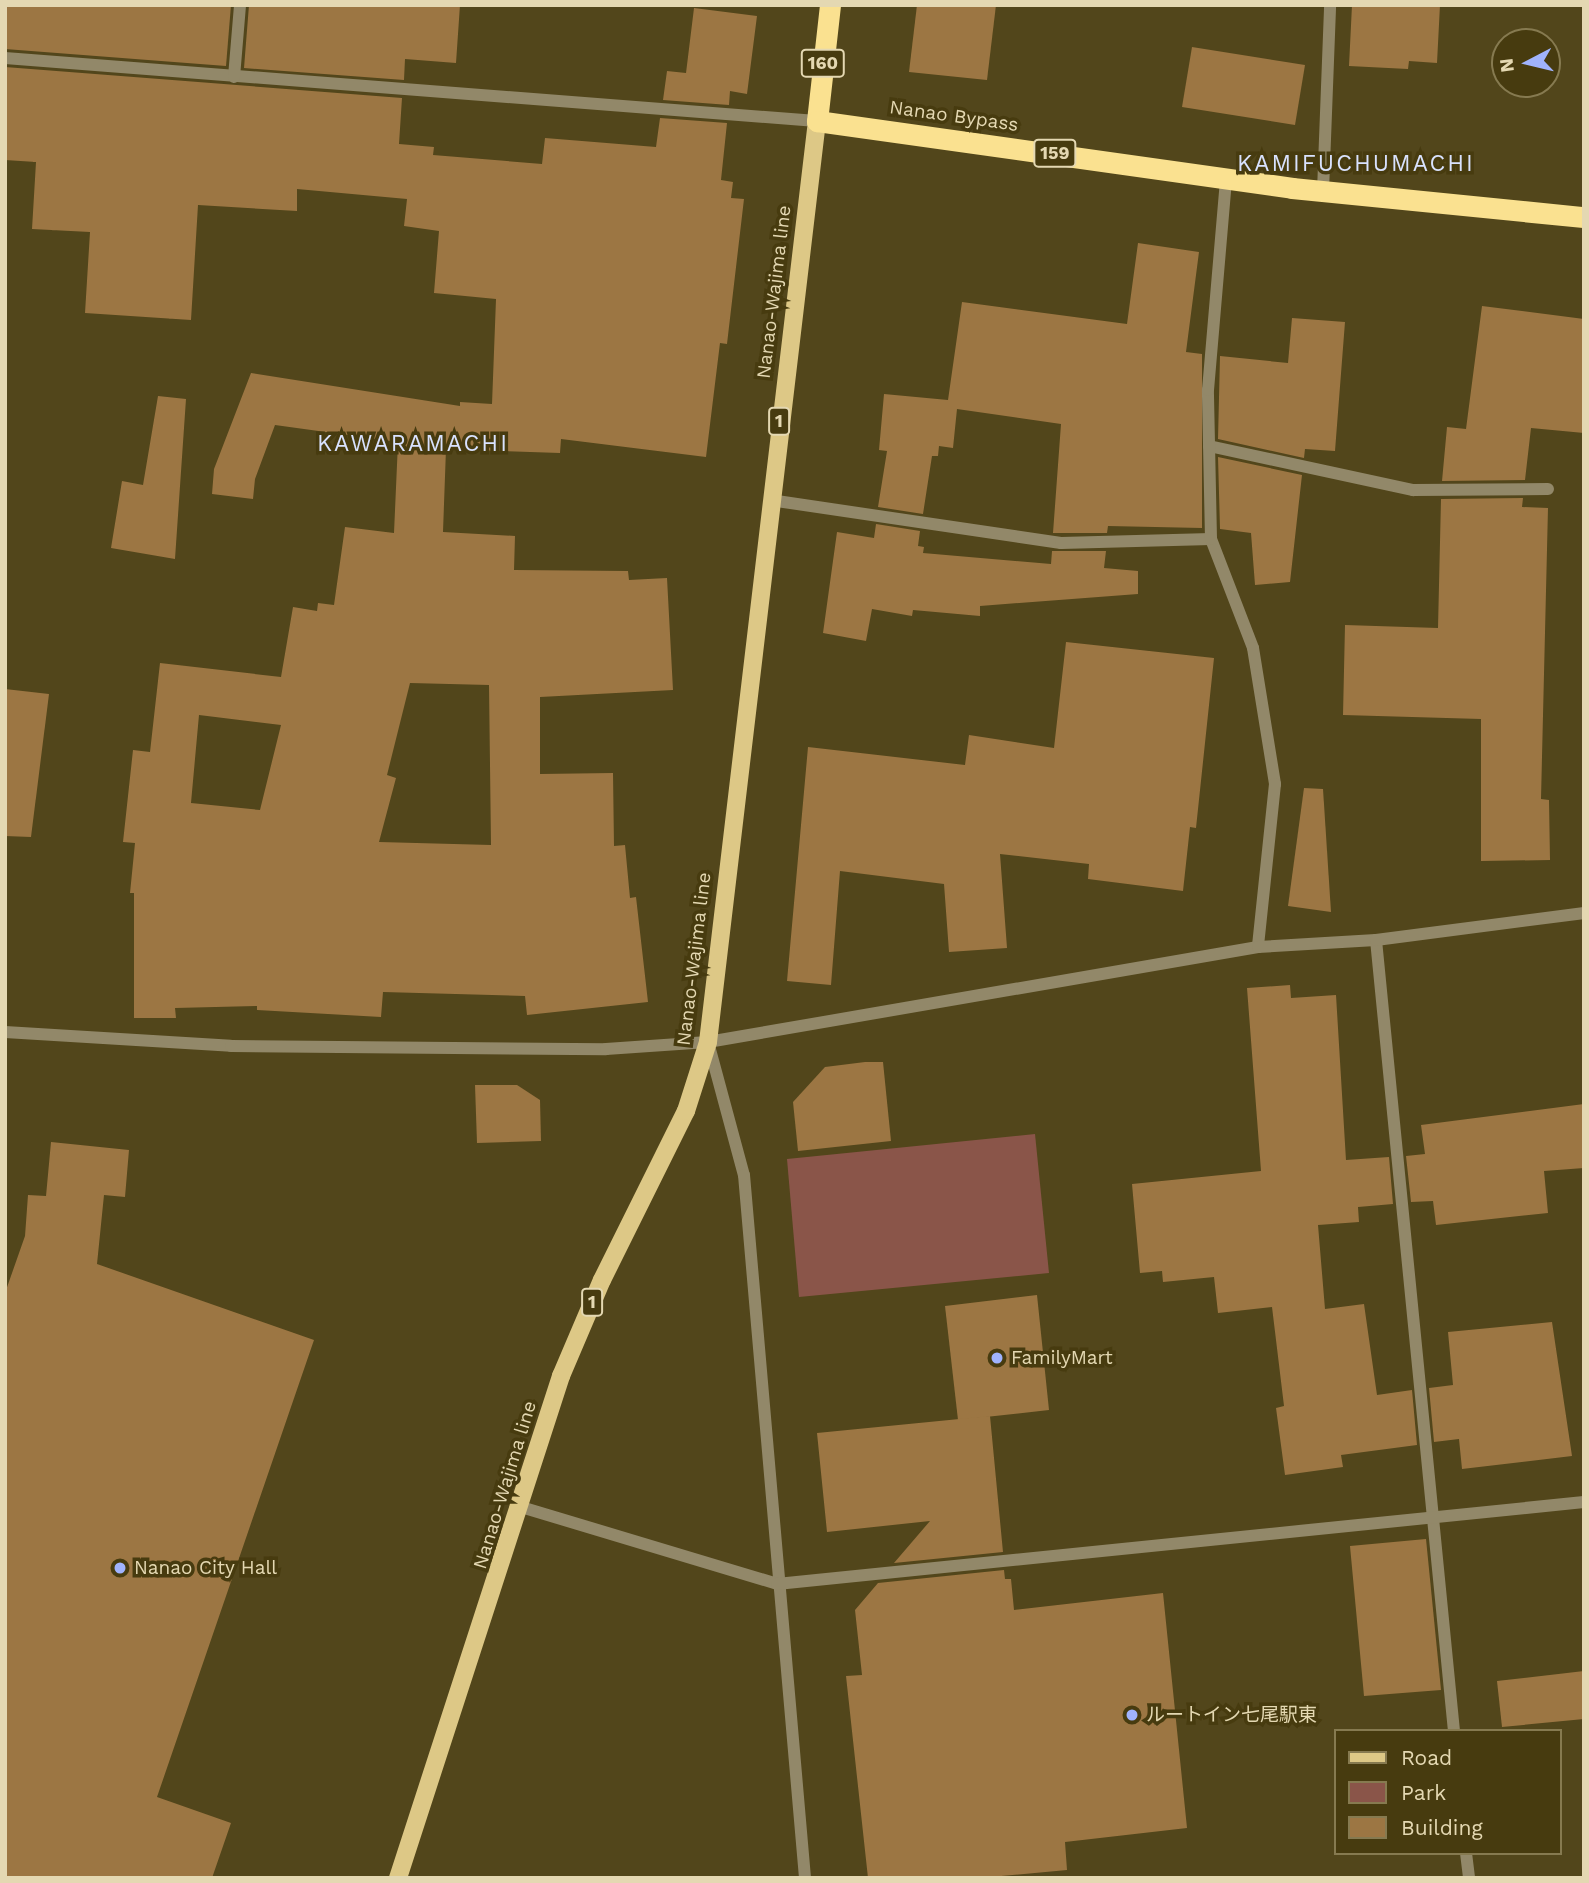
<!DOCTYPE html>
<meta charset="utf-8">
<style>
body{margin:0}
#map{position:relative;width:1589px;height:1883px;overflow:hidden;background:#52461b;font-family:"Work Sans","Noto Sans JP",sans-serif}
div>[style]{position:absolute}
.green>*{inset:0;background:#8a5549}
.building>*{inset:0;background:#9c7643}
.minor>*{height:12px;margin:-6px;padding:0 6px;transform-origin:6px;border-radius:6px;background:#928869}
.major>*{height:18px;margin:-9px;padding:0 9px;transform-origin:9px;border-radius:9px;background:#ddc886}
.highway>*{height:21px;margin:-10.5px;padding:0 10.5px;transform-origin:10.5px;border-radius:10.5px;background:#fae190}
.dots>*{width:19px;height:19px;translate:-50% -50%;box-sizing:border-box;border:4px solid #473b0f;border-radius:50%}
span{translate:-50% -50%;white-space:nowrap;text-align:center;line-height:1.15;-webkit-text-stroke:7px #473b0f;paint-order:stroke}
.shield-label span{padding:2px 5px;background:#473b0f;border:2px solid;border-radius:5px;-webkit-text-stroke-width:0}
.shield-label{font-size:18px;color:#e4d8b2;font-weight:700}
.street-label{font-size:19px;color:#e4d8b2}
.poi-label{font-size:19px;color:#e4d8b2}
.left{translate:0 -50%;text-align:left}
.quarter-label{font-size:23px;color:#d9e2fe;letter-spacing:2px}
.frame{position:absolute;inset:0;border:7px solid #e4d8b2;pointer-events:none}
.legend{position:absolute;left:1334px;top:1729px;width:228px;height:126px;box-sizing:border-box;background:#473b0f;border:2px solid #867a50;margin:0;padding:9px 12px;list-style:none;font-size:21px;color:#e4d8b2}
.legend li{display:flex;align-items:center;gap:14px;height:35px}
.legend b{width:35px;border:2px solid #867a50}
.north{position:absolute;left:1491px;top:28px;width:70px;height:70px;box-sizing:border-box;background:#473b0f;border:2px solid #867a50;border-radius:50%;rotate:263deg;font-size:19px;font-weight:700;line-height:28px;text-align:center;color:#e4d8b2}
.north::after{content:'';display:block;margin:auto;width:24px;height:32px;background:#a0b3fd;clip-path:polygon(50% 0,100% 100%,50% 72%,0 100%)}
</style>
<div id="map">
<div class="green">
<i style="clip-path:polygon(1035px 1134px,1049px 1273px,799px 1297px,787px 1159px)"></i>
</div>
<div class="building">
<i style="clip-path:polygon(5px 5px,231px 5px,226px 66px,5px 49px)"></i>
<i style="clip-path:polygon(249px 5px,460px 5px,456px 63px,405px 59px,404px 80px,244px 68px)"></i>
<i style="clip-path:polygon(917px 5px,996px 5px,987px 80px,909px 72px)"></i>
<i style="clip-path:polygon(1352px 5px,1440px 5px,1437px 63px,1409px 61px,1408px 69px,1349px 66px)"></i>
<i style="clip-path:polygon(694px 8px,757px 16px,747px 94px,730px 91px,729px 105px,663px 100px,667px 71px,686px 73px)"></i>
<i style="clip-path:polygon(1192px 47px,1305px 65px,1295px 125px,1182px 107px)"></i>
<i style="clip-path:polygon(evenodd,5px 67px,402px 98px,399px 144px,434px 147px,433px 155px,542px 164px,545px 138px,656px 147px,660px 118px,727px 123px,721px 180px,733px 182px,731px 198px,744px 199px,727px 344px,720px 343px,706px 457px,561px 439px,560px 453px,446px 449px,443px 532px,515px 536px,514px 570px,628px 571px,629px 580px,667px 578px,673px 690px,540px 697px,540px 774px,613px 773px,614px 846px,625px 845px,630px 898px,636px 897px,648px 1002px,527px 1015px,525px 996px,383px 992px,381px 1017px,257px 1010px,257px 1006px,175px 1008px,176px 1018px,134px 1018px,134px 893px,130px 893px,135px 843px,123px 842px,133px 750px,150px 752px,160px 663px,281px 677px,293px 607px,317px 611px,318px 603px,334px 605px,345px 527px,394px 533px,398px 442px,275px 425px,255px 479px,253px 499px,212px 494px,214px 469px,251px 373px,460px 406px,460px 402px,492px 404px,496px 299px,434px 293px,439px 231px,404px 226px,407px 199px,297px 189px,297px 211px,198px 205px,191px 320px,85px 313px,90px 232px,32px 229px,36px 162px,5px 160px,5px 67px,410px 683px,489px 685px,491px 845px,379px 842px,396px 778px,387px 775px,410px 683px,5px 67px,199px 715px,281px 725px,260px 810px,191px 803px,199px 715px)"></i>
<i style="clip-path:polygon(1138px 243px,1199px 252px,1186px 352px,1202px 354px,1202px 528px,1108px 526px,1107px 533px,1053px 533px,1061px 424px,957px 409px,953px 448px,939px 446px,938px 456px,932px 456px,923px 514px,878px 507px,887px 451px,879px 450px,884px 394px,948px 400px,962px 302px,1127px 324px)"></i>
<i style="clip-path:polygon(1482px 306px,1584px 319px,1584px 433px,1531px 428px,1525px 480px,1442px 481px,1447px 427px,1466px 429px)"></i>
<i style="clip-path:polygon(1292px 318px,1345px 322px,1335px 451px,1305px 449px,1304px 458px,1218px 439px,1220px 356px,1288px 363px)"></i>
<i style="clip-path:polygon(158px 396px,186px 399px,175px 559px,111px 548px,122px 481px,143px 485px)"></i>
<i style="clip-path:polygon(1218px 457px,1302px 475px,1290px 582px,1255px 585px,1251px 533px,1220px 529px)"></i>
<i style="clip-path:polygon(1523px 498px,1522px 507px,1548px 508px,1541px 799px,1549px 800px,1550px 860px,1481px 861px,1481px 719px,1343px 715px,1345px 625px,1438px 628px,1441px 499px)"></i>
<i style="clip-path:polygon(876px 524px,920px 531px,918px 546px,924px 547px,923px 553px,1051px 564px,1052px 551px,1106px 551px,1104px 568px,1138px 571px,1138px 594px,980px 606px,980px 616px,913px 610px,912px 616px,872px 609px,866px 641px,823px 633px,837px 532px,874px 538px)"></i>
<i style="clip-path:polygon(1066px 642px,1214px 658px,1196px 828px,1190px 827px,1183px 891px,1088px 879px,1089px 864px,1000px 854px,1007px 948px,949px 952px,944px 884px,840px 871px,831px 985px,787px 981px,808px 747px,965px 765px,969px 735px,1054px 748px)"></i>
<i style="clip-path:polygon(5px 689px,49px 694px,31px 837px,5px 836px)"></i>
<i style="clip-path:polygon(1304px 788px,1323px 789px,1331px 912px,1288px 906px)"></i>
<i style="clip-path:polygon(1290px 985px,1291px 998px,1336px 995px,1346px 1160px,1389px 1157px,1393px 1204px,1358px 1207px,1359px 1222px,1318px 1225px,1325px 1309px,1364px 1304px,1377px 1395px,1412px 1390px,1417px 1445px,1341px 1455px,1343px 1467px,1285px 1475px,1276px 1408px,1284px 1406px,1272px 1307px,1218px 1313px,1214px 1277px,1163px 1282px,1162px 1271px,1140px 1273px,1132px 1184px,1261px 1171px,1247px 988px)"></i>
<i style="clip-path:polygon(865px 1062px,883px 1062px,891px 1141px,798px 1151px,793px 1102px,825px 1067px)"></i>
<i style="clip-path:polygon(475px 1085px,517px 1085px,540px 1100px,541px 1141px,477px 1143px)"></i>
<i style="clip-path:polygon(1584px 1104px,1584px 1168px,1544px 1171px,1548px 1213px,1436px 1225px,1433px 1201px,1411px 1202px,1406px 1156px,1425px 1154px,1421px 1125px)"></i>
<i style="clip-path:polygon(51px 1142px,129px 1150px,125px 1197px,104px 1195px,97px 1264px,314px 1340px,157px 1797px,231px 1823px,212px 1878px,5px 1878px,5px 1293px,25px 1236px,28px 1195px,46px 1196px)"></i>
<i style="clip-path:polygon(1037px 1295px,1049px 1410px,958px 1420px,945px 1306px)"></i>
<i style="clip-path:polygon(1552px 1322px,1572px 1456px,1462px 1469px,1459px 1439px,1434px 1442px,1429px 1388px,1453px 1385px,1448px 1332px)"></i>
<i style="clip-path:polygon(990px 1416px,1003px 1552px,894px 1563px,930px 1521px,827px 1532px,817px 1433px)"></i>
<i style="clip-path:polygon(1426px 1539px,1441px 1690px,1364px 1696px,1350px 1546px)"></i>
<i style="clip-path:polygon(1004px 1570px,1005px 1579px,1011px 1579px,1014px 1610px,1163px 1593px,1187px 1828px,1065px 1842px,1067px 1870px,979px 1878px,868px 1878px,846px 1676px,862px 1675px,855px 1610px,878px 1583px)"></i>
<i style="clip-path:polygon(1584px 1671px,1584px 1719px,1502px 1727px,1497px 1681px)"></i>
</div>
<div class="minor">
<i style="left:5px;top:58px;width:814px;rotate:4.44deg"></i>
<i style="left:234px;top:77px;width:72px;rotate:-85.2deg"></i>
<i style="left:1323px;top:191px;width:186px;rotate:-87.8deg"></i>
<i style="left:1209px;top:446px;width:209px;rotate:12.2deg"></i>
<i style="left:1413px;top:490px;width:135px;rotate:-0.4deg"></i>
<i style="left:770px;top:500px;width:294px;rotate:8.4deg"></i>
<i style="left:1061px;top:543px;width:150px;rotate:-1.5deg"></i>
<i style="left:1211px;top:539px;width:117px;rotate:68.9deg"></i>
<i style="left:1253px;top:648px;width:138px;rotate:80.8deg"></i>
<i style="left:1275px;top:784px;width:164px;rotate:96deg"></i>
<i style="left:1211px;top:539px;width:149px;rotate:-91.2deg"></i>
<i style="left:1208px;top:390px;width:213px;rotate:-85.1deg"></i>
<i style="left:1376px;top:940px;width:795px;rotate:84.37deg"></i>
<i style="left:5px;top:1032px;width:226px;rotate:3.5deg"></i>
<i style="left:231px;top:1046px;width:375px;rotate:0.5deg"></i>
<i style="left:606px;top:1049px;width:102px;rotate:-3.9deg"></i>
<i style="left:708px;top:1042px;width:558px;rotate:-9.8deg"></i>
<i style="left:1258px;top:947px;width:118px;rotate:-3.4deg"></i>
<i style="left:1376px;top:940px;width:210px;rotate:-7.4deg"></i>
<i style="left:708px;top:1042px;width:138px;rotate:74.9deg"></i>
<i style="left:744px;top:1175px;width:706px;rotate:85.04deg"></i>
<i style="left:521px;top:1507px;width:267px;rotate:16.7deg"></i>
<i style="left:777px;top:1584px;width:811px;rotate:-5.8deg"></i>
<i style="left:1466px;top:1853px;width:25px;rotate:83deg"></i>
</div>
<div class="major">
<i style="left:398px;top:1878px;width:528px;rotate:-72.01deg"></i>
<i style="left:561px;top:1376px;width:104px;rotate:-66.9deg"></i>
<i style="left:602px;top:1280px;width:189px;rotate:-63.6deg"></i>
<i style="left:686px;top:1111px;width:72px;rotate:-72.3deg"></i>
<i style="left:708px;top:1042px;width:927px;rotate:-83.25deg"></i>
</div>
<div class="highway">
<i style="left:830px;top:5px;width:117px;rotate:96.4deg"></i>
<i style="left:817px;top:121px;width:480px;rotate:8deg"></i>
<i style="left:1292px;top:188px;width:293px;rotate:5.7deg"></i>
</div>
<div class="dots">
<i style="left:997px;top:1358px;background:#a0b3fd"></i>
<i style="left:120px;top:1568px;background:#a0b3fd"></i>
<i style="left:1132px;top:1715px;background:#a0b3fd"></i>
</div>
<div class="shield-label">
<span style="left:823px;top:63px">160</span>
<span style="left:1055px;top:153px">159</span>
<span style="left:779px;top:421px">1</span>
<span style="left:592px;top:1302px">1</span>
</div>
<div class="street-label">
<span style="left:954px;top:116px;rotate:8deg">Nanao Bypass</span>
<span style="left:774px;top:292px;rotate:-83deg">Nanao-Wajima line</span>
<span style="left:694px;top:959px;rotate:-83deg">Nanao-Wajima line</span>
<span style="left:505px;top:1485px;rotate:-73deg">Nanao-Wajima line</span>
</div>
<div class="poi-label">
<span class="left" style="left:1011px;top:1358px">FamilyMart</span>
<span class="left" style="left:134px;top:1568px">Nanao City Hall</span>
<span class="left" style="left:1146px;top:1715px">ルートイン七尾駅東</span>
</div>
<div class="quarter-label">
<span style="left:1356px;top:164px">KAMIFUCHUMACHI</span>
<span style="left:413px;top:444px">KAWARAMACHI</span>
</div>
<div class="frame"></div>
<ul class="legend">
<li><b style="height:9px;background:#ddc886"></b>Road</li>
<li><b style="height:19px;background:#8a5549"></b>Park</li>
<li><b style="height:19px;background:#9c7643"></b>Building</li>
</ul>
<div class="north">N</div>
</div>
